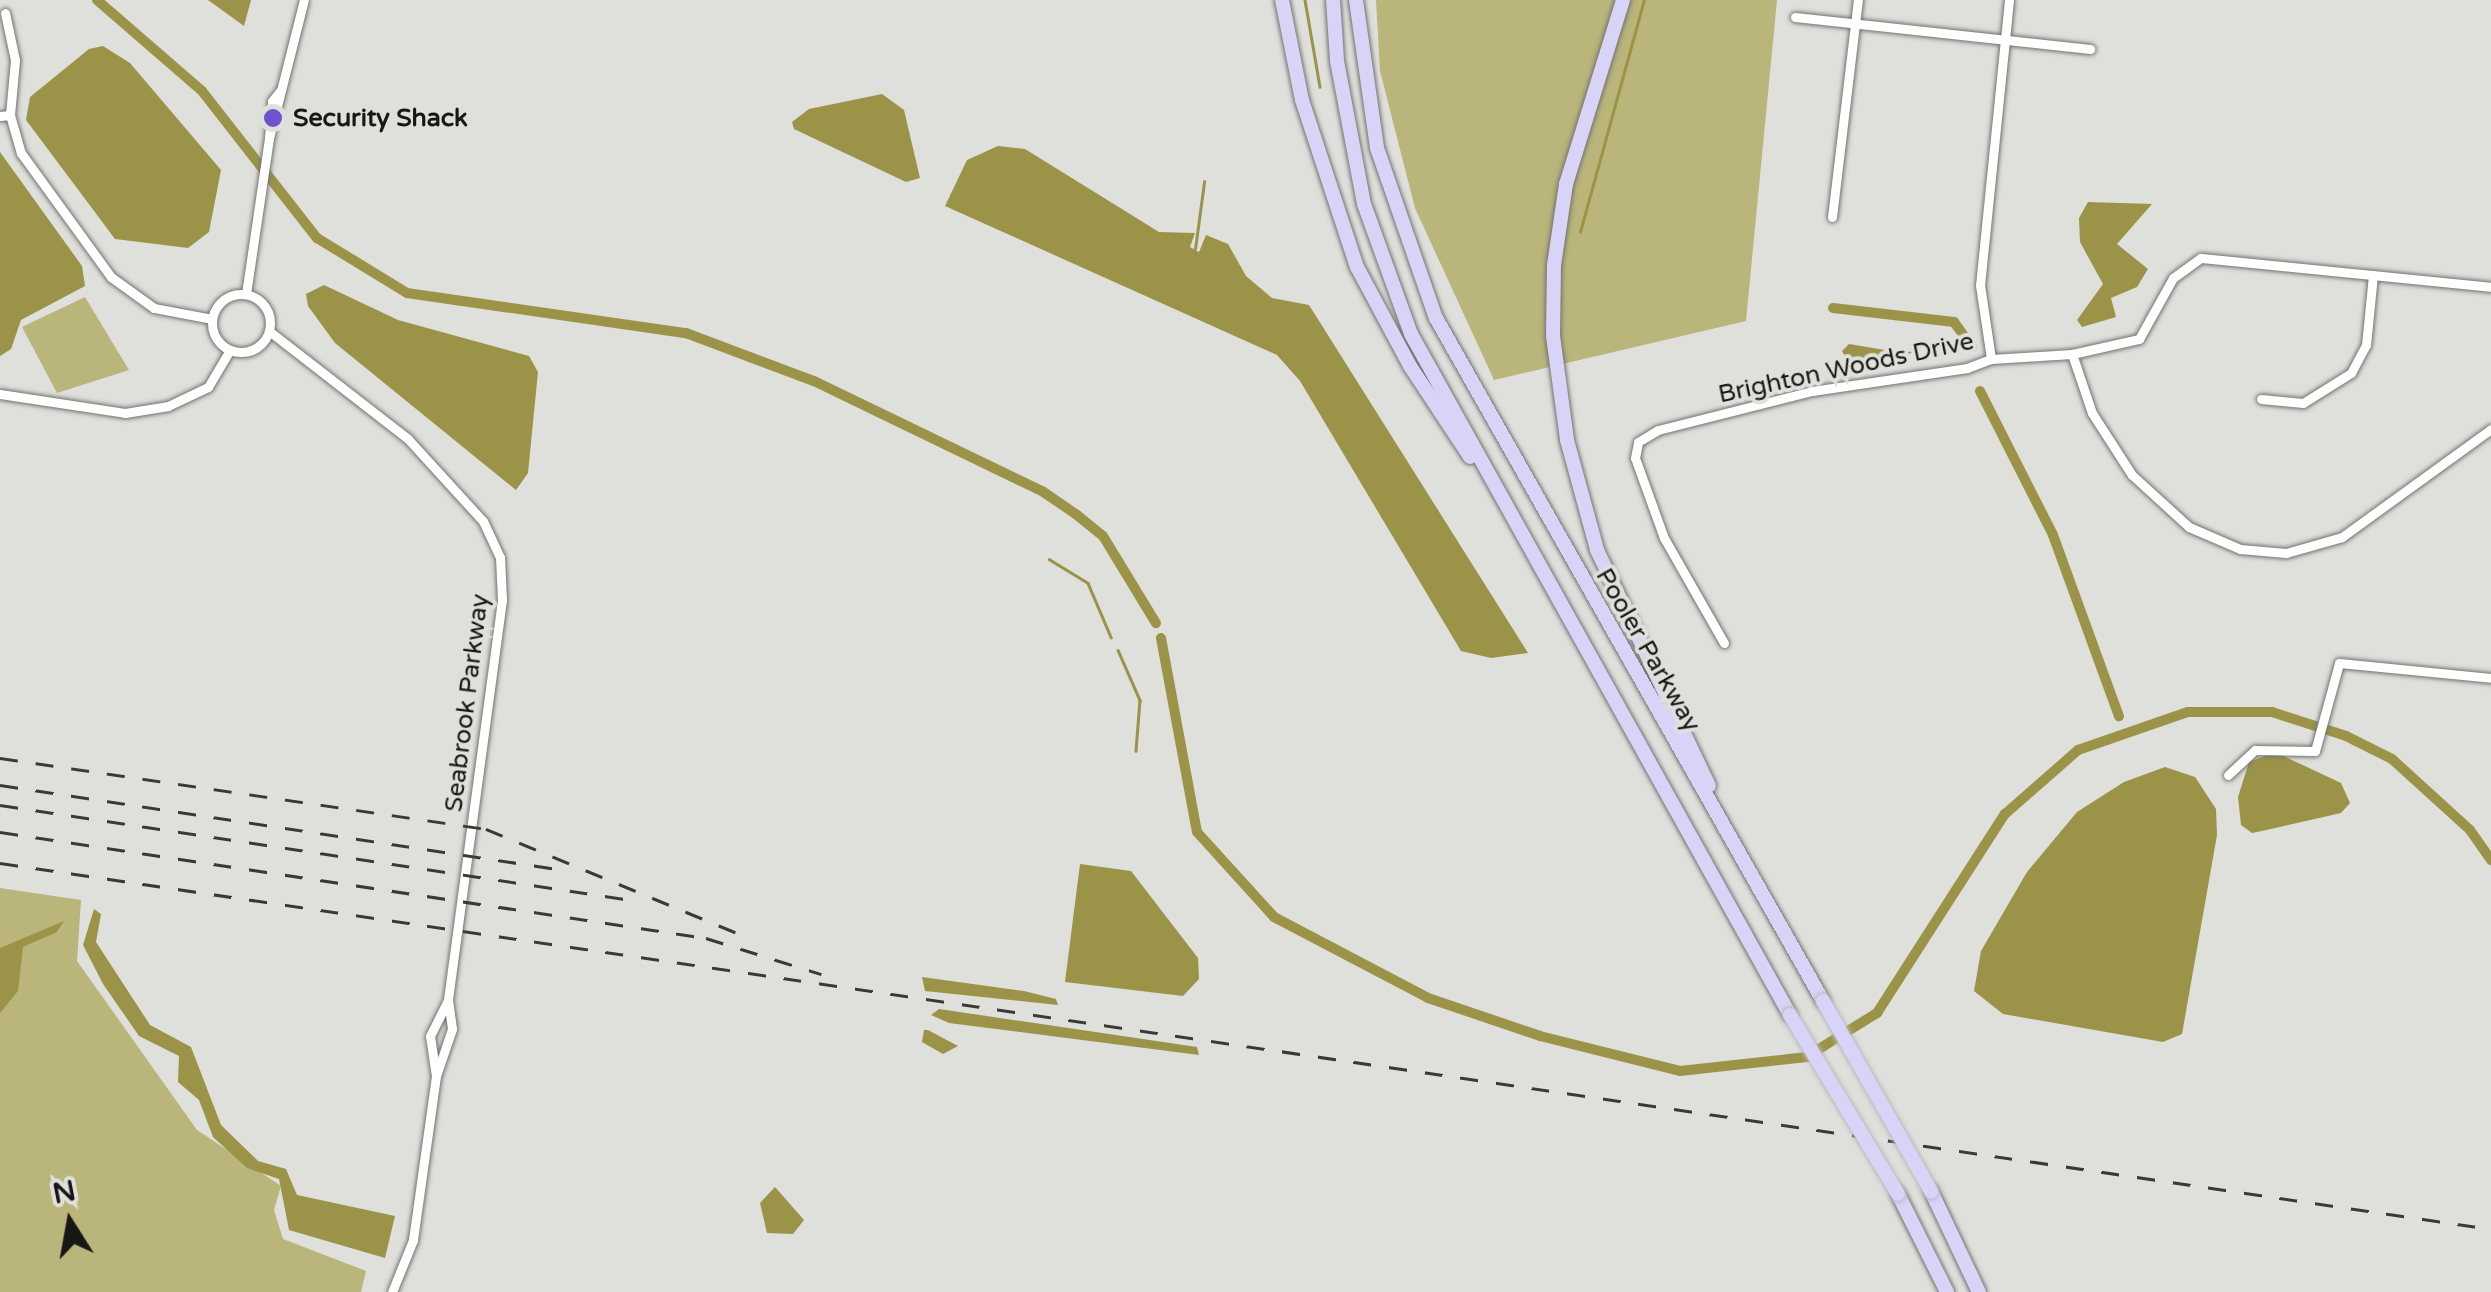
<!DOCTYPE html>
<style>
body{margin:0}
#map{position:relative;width:2491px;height:1292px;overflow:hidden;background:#dfdfdb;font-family:"Varela Round",sans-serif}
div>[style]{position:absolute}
.green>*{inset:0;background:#bab57a}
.water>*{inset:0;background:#9b9448}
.stream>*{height:2.5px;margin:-1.25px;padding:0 1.25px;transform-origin:1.25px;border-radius:1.25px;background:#9b9448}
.canal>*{height:10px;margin:-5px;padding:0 5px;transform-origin:5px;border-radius:5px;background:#9b9448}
.roads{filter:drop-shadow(0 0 2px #73736f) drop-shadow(0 0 2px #73736f)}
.minor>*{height:9px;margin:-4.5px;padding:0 4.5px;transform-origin:4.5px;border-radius:4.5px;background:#fff}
.minor>.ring{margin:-4.5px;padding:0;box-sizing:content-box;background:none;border:9px solid #fff;border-radius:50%}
.primary>*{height:14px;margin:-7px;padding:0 7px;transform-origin:7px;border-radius:7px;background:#d7d4f8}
.rail>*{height:2.5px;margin-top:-1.25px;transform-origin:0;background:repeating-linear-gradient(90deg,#393938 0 18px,transparent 0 36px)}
.bridges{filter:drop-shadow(0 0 2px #b9b9b9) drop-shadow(0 0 2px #b9b9b9)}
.primary-bridge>*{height:14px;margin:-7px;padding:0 7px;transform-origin:7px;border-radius:7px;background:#d7d4f8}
.dots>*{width:28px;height:28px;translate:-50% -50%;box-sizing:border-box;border:5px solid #dfdfdb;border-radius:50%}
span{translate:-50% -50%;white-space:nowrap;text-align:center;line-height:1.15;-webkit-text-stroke:8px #dfdfdb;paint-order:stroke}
.poi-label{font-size:25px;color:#171716;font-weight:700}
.left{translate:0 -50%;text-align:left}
.street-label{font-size:25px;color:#171716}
.north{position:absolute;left:20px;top:1172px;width:100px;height:100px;-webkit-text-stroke:8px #dfdfdb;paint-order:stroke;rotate:349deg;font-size:28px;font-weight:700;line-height:40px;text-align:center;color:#171716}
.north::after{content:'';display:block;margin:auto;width:35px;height:45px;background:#171716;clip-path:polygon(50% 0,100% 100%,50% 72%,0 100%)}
</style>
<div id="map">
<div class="green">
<i style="clip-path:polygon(1376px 0,1777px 0,1746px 321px,1494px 380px,1415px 208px,1380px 71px)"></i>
<i style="clip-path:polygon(85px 297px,129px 370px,57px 393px,22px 327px)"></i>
<i style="clip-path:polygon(0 888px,81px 900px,77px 961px,197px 1130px,281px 1186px,274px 1210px,283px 1239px,366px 1271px,361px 1292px,0 1292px)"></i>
</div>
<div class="water">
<i style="clip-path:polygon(208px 0,251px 0,244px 26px)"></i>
<i style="clip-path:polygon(103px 46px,130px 63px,221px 170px,209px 232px,188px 248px,115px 239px,26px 120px,30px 97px,89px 49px)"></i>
<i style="clip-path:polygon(882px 94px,904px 110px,920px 178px,906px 182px,794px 129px,792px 122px,809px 109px)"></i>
<i style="clip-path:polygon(998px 146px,1025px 149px,1159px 232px,1195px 233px,1190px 247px,1199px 252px,1206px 235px,1228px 244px,1246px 276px,1272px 298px,1309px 305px,1528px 653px,1491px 658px,1461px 651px,1300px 381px,1277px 355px,945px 206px,967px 160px)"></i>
<i style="clip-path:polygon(0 152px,82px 266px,85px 286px,21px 320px,11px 349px,0 356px)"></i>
<i style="clip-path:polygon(2088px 202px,2152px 204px,2117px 244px,2148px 269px,2137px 287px,2111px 298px,2116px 317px,2082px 327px,2077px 320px,2103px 284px,2080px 242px,2079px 218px)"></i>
<i style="clip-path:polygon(324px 285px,398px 320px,529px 356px,538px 372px,528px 473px,516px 490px,335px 343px,308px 306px,306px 294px)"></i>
<i style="clip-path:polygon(1849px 344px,1891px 351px,1918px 352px,1849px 363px,1842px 351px)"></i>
<i style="clip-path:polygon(2275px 752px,2341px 783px,2350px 803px,2341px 813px,2271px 829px,2252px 833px,2241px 825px,2238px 797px,2249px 762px)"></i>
<i style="clip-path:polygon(2165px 767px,2195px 777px,2216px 809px,2217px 835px,2182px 1034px,2163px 1042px,2003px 1014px,1974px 991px,1981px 951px,2027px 872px,2077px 812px,2124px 782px)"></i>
<i style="clip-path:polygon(1080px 864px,1131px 871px,1198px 958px,1199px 979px,1183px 996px,1065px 982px)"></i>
<i style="clip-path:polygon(94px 909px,101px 914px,96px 942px,150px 1025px,191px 1047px,221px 1125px,258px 1161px,286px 1169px,297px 1195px,395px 1216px,385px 1258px,289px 1230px,279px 1179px,247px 1168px,213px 1137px,199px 1100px,178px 1082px,179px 1056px,139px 1036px,103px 984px,83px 945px)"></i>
<i style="clip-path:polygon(64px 921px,57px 932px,23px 947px,18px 991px,0 1013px,0 948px)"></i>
<i style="clip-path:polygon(922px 977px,1024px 991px,1056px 999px,1058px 1005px,925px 991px)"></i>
<i style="clip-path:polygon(939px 1009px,1197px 1047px,1199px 1055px,949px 1023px,931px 1015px)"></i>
<i style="clip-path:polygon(924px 1030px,928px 1030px,958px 1046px,943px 1054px,922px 1042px)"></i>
<i style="clip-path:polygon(775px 1187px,804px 1220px,793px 1234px,767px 1233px,760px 1203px)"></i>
</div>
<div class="stream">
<i style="left:1305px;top:0;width:88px;rotate:80.2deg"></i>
<i style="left:1580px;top:232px;width:241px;rotate:-74.6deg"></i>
<i style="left:1195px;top:249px;width:68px;rotate:-82.3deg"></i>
<i style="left:1049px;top:559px;width:46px;rotate:31.6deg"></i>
<i style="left:1088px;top:583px;width:59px;rotate:66.9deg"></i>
<i style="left:1118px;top:650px;width:55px;rotate:66.3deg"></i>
<i style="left:1140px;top:700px;width:51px;rotate:94.5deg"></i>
</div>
<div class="canal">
<i style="left:97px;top:0;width:139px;rotate:40.9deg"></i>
<i style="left:202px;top:91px;width:187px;rotate:52deg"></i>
<i style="left:317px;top:238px;width:105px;rotate:31.4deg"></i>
<i style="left:407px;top:293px;width:282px;rotate:8.2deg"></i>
<i style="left:686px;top:333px;width:137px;rotate:20.6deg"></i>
<i style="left:814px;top:381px;width:253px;rotate:25.8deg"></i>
<i style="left:1042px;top:491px;width:42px;rotate:34.4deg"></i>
<i style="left:1077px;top:515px;width:33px;rotate:39deg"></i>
<i style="left:1103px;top:536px;width:102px;rotate:58.7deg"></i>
<i style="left:1833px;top:308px;width:122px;rotate:6.6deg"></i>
<i style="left:1954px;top:322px;width:31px;rotate:54deg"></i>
<i style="left:1980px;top:391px;width:161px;rotate:63.1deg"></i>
<i style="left:2053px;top:535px;width:193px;rotate:70deg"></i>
<i style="left:1161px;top:638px;width:197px;rotate:79.5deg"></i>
<i style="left:1197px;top:832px;width:115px;rotate:47.8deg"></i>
<i style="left:1274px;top:917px;width:174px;rotate:27.7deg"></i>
<i style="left:1428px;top:998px;width:118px;rotate:18.7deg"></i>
<i style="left:1540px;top:1036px;width:144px;rotate:14deg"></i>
<i style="left:1680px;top:1071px;width:127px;rotate:-6.3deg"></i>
<i style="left:1806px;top:1057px;width:84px;rotate:-31.8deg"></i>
<i style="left:1877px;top:1013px;width:237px;rotate:-57.3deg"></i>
<i style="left:2005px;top:814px;width:97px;rotate:-41.2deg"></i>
<i style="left:2078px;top:750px;width:116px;rotate:-19.1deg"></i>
<i style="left:2188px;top:712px;width:84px"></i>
<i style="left:2272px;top:712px;width:78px;rotate:18deg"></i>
<i style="left:2346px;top:736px;width:51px;rotate:26.6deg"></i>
<i style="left:2392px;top:759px;width:105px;rotate:42.3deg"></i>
<i style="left:2470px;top:830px;width:37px;rotate:55deg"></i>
</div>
<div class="roads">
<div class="minor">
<i style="left:2009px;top:0;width:286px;rotate:95.8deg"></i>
<i style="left:1980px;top:285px;width:75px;rotate:81.5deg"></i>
<i style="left:1991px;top:359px;width:81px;rotate:-3.5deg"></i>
<i style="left:2072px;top:354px;width:69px;rotate:-12.6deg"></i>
<i style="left:2139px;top:339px;width:70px;rotate:-60.9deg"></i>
<i style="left:2173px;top:278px;width:34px;rotate:-36deg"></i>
<i style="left:2201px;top:258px;width:291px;rotate:5.7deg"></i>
<i style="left:1795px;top:17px;width:297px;rotate:6.2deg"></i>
<i style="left:10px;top:115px;width:40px;rotate:74deg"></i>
<i style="left:21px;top:153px;width:153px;rotate:54deg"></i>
<i style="left:111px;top:277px;width:53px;rotate:35.8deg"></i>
<i style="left:154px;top:308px;width:59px;rotate:10.7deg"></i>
<i style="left:0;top:116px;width:10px;rotate:-6deg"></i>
<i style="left:10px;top:115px;width:55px;rotate:-84.8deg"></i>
<i style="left:15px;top:60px;width:48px;rotate:-102deg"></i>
<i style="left:269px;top:138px;width:37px;rotate:-85deg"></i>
<i style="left:272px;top:101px;width:13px;rotate:-51deg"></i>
<i style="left:1832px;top:217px;width:219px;rotate:-83.2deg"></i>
<i style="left:246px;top:294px;width:158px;rotate:-81.6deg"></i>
<i style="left:269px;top:138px;width:142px;rotate:-75.8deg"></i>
<i class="ring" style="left:212px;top:294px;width:49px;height:49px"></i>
<i style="left:269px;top:331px;width:176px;rotate:37.8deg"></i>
<i style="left:408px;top:439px;width:111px;rotate:47.6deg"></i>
<i style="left:483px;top:521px;width:40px;rotate:65deg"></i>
<i style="left:500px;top:557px;width:43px;rotate:87.3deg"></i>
<i style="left:502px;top:600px;width:404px;rotate:97.7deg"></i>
<i style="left:448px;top:1000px;width:29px;rotate:82deg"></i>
<i style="left:452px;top:1029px;width:50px;rotate:108.8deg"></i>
<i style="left:436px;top:1076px;width:166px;rotate:98deg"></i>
<i style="left:413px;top:1240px;width:56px;rotate:112deg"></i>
<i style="left:2072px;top:354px;width:62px;rotate:71.3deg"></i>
<i style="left:2092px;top:413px;width:74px;rotate:57.2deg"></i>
<i style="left:2132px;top:475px;width:77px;rotate:42.4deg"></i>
<i style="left:2189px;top:527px;width:56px;rotate:23.3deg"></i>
<i style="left:2240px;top:549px;width:46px;rotate:5deg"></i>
<i style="left:2286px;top:553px;width:58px;rotate:-15.9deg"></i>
<i style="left:2342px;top:537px;width:184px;rotate:-35.9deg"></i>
<i style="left:0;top:394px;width:126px;rotate:8.6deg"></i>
<i style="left:125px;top:413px;width:44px;rotate:-9.2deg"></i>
<i style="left:168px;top:406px;width:44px;rotate:-25.4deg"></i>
<i style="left:208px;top:387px;width:43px;rotate:-59.3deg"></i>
<i style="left:2261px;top:399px;width:42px;rotate:5.4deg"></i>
<i style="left:2303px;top:403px;width:57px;rotate:-32deg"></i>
<i style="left:2351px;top:373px;width:32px;rotate:-62deg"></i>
<i style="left:2366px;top:345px;width:70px;rotate:-84.3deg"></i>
<i style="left:1724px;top:643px;width:121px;rotate:-119.7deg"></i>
<i style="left:1664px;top:538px;width:85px;rotate:-109.9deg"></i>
<i style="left:1635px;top:458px;width:16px;rotate:-79deg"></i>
<i style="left:1638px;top:442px;width:23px;rotate:-31deg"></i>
<i style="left:1658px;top:430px;width:159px;rotate:-14.2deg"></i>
<i style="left:1812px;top:391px;width:157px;rotate:-8.4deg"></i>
<i style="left:1967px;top:368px;width:26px;rotate:-21deg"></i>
<i style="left:2228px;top:775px;width:37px;rotate:-43deg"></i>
<i style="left:2255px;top:750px;width:60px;rotate:1deg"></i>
<i style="left:2315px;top:751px;width:91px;rotate:-74.7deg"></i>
<i style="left:2339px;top:663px;width:153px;rotate:5.6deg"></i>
<i style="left:436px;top:1076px;width:40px;rotate:-98.5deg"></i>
<i style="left:430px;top:1036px;width:40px;rotate:-63.4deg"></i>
</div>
<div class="primary">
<i style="left:1282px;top:0;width:102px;rotate:78.7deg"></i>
<i style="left:1302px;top:100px;width:176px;rotate:71.8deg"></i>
<i style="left:1357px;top:267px;width:112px;rotate:61.8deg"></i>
<i style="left:1410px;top:366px;width:109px;rotate:56.6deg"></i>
<i style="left:1333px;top:0;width:61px;rotate:86.2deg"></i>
<i style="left:1337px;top:61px;width:146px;rotate:79.3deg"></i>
<i style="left:1364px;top:204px;width:138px;rotate:70.1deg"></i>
<i style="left:1411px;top:334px;width:779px;rotate:60.9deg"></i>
<i style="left:1356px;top:0;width:149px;rotate:81.9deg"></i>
<i style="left:1377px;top:148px;width:180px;rotate:70.9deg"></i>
<i style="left:1436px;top:318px;width:785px;rotate:60.46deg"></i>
<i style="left:1623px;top:0;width:193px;rotate:107.2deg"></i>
<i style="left:1566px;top:184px;width:82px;rotate:98.4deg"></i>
<i style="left:1554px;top:265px;width:71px;rotate:90.8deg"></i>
<i style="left:1553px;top:336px;width:105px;rotate:82.3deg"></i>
<i style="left:1567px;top:440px;width:114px;rotate:74.7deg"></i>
<i style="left:1597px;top:550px;width:261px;rotate:64.6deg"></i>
<i style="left:1931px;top:1191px;width:112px;rotate:64.6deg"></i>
<i style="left:1898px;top:1194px;width:110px;rotate:63.4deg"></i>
</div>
</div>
<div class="rail">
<i style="left:0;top:758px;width:491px;rotate:8.3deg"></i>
<i style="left:486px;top:829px;width:279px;rotate:22.5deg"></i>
<i style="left:0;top:785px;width:570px;rotate:8.57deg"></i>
<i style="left:0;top:805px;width:645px;rotate:8.56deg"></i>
<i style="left:0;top:832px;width:714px;rotate:8.54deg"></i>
<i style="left:706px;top:938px;width:121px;rotate:17.4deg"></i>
<i style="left:0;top:863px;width:2518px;rotate:8.36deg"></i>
</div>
<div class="bridges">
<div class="primary-bridge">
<i style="left:1823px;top:1001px;width:219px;rotate:60.4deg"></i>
<i style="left:1790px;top:1015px;width:209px;rotate:58.9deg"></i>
</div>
</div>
<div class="dots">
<i style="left:273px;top:118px;background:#6d54ce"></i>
</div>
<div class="poi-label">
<span class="left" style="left:293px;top:118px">Security Shack</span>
</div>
<div class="street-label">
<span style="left:1846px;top:368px;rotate:-12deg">Brighton Woods Drive</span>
<span style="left:1648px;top:650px;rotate:60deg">Pooler Parkway</span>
<span style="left:467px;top:703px;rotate:-83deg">Seabrook Parkway</span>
</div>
<div class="north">N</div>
</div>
